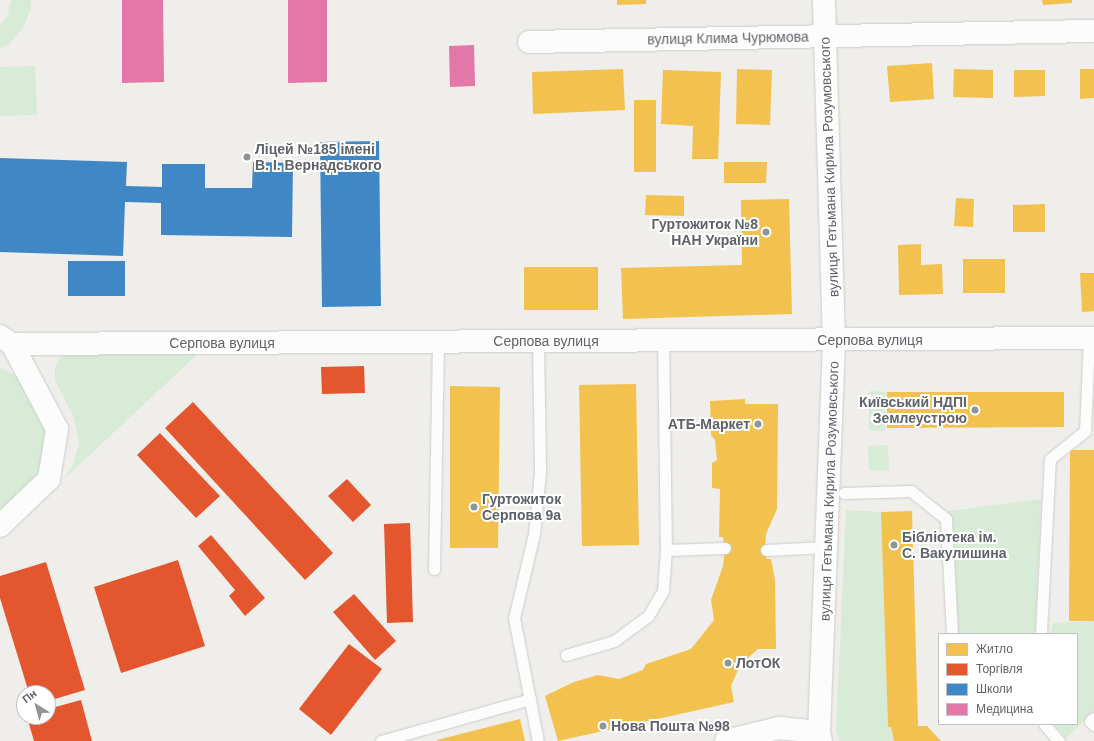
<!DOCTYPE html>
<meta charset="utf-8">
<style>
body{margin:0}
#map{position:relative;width:1094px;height:741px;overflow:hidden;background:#efeeea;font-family:Helvetica,sans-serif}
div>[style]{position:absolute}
.green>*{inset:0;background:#d8ebd6}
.homes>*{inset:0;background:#f2c14e}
.shops>*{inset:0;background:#e4572e}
.schools>*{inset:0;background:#3f88c5}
.health>*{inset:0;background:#e377a8}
.roads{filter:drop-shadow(0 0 1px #cbcccc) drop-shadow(0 0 1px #cbcccc)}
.service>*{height:11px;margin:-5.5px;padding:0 5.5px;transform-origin:5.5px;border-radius:5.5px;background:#fdfcfc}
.minor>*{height:22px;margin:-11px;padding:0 11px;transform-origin:11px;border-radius:11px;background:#fdfcfc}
.dots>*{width:11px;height:11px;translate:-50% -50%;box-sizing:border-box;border:2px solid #fff;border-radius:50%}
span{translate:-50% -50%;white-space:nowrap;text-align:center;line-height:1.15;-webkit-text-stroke:4px #fff;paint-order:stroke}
.street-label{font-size:14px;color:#5f6368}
.poi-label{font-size:14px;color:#5f6368;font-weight:700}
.left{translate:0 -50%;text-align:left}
.right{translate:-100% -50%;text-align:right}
.legend{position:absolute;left:938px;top:633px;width:140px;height:92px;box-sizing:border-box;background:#fff;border:1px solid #bfc1c3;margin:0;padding:5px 7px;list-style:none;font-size:12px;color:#5f6368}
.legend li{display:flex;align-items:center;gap:8px;height:20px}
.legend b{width:20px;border:1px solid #bfc1c3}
.north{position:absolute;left:16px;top:685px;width:40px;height:40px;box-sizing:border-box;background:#fff;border:1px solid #bfc1c3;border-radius:50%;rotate:323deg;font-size:11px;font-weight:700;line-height:16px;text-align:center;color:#5f6368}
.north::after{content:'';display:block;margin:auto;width:14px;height:18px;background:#919496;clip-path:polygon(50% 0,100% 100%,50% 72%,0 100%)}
</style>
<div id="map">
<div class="green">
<i style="clip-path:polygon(11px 0,31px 0,31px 7px,24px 27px,10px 43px,0 49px,0 26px,7px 17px)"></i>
<i style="clip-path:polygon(35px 66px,37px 115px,0 116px,0 67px)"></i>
<i style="clip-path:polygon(202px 350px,64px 479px,74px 463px,79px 442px,74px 418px,55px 380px,55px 367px,60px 357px,73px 352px)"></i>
<i style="clip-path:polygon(0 367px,24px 381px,48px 421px,43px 476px,0 513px)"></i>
<i style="clip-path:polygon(869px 391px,886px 392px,885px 431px,869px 431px)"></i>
<i style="clip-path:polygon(888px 445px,889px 470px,869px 471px,868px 446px)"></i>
<i style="clip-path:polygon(1041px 499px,1035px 634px,957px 634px,948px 511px)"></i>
<i style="clip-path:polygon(846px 510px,881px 512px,888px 727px,891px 727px,894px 741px,840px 741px,836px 732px)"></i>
<i style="clip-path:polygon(1094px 621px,1094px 712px,1066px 738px,1054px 724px,1077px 724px,1077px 634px,1051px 634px,1053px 623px)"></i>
</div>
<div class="homes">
<i style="clip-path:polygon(617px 0,646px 0,646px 4px,617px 5px)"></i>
<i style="clip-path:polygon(1042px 0,1072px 0,1072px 3px,1043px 5px)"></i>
<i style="clip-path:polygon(932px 63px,934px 99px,890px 102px,887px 66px)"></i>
<i style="clip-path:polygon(623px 69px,625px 110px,533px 114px,532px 72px)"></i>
<i style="clip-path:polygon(737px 69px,772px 70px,770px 125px,736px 124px)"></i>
<i style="clip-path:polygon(954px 69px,993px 70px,993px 98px,953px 97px)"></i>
<i style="clip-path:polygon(1080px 69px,1094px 69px,1094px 98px,1080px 99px)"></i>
<i style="clip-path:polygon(663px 70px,721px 72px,718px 159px,692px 159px,693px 126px,661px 124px)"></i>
<i style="clip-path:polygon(1014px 70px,1045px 70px,1045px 96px,1014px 97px)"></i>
<i style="clip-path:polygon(634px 100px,656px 100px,656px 172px,634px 172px)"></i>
<i style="clip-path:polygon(724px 162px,767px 162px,766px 183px,724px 183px)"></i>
<i style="clip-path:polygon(646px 195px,684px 196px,684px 216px,645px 215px)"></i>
<i style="clip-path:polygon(956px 198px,974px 199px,973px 227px,954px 226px)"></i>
<i style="clip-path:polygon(789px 199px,792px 314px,623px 319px,621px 268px,742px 265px,741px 200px)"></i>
<i style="clip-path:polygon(1045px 204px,1045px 232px,1013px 232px,1013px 205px)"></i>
<i style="clip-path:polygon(921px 244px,921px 265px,942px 264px,943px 294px,899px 295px,898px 245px)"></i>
<i style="clip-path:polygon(963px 259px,1005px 259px,1005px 293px,963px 293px)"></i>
<i style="clip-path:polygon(524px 267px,598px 267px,598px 310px,524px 310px)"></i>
<i style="clip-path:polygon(1080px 273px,1094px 273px,1094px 311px,1082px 312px)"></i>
<i style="clip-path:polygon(636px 384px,639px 545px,582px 546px,579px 385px)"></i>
<i style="clip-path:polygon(450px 386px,500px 387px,498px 548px,450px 548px)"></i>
<i style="clip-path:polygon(887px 392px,1064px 392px,1064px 427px,887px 428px)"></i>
<i style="clip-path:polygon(745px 399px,745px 404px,778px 404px,777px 509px,766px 534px,765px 552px,767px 559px,771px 559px,775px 580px,776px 649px,758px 649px,740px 665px,731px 686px,734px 702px,558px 741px,545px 696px,574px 682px,598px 675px,619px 679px,643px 670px,646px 664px,691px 649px,714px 620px,711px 600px,723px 566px,725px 549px,723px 537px,719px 537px,720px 489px,712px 488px,712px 463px,717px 460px,715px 440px,711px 435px,710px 401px)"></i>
<i style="clip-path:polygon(1070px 450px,1094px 450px,1094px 621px,1069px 621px)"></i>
<i style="clip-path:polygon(912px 511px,918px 726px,927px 726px,941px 741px,894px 741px,891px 727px,888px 727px,881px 512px)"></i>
<i style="clip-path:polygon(520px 719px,525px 741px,437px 741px,437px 740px)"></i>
</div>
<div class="shops">
<i style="clip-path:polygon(364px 366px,365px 393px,322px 394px,321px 367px)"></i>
<i style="clip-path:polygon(193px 402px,333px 553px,305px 580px,165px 428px)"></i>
<i style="clip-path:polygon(160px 433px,220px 496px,196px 518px,137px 455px)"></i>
<i style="clip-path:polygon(347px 479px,371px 505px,353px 522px,328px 496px)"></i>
<i style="clip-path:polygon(410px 523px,413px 622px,387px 623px,384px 524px)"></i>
<i style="clip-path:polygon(211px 535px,265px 598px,245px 616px,229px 596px,235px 590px,198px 546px)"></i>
<i style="clip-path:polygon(178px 560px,205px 646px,121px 673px,94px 587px)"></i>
<i style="clip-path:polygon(46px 562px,85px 690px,48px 701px,48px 693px,29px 693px,0 598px,0 576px)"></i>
<i style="clip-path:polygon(354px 594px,396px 641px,375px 660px,333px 612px)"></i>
<i style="clip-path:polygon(349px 644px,382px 669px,331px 735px,299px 709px)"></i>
<i style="clip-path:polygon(81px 700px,92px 741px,34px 741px,27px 717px,48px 717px,48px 709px)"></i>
</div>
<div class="schools">
<i style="clip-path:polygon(379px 141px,381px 306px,322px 307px,320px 142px)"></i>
<i style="clip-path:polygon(0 158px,127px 162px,126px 186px,162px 187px,162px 164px,205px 164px,205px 188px,252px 188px,253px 162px,293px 163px,292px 237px,161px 235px,161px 203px,125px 202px,123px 256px,0 252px)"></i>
<i style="clip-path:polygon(68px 261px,125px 261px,125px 296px,68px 296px)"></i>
</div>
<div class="health">
<i style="clip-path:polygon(122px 0,163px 0,164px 82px,122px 83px)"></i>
<i style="clip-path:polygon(288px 0,327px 0,327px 82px,288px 83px)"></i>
<i style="clip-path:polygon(474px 45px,475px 86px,450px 87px,449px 46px)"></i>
</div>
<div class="roads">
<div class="service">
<i style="left:538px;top:341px;width:131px;rotate:89.1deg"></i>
<i style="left:540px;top:472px;width:62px;rotate:95.5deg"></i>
<i style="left:534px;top:534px;width:86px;rotate:103.4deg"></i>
<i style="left:514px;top:618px;width:125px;rotate:79deg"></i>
<i style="left:844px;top:493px;width:67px;rotate:-1.7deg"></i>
<i style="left:911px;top:491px;width:45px;rotate:38.7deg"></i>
<i style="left:946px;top:519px;width:115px;rotate:87deg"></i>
<i style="left:666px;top:550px;width:59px;rotate:-1.9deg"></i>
<i style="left:766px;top:550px;width:60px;rotate:-2.9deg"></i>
<i style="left:434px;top:569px;width:227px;rotate:-89deg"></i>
<i style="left:1041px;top:634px;width:175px;rotate:-87.1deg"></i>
<i style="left:1050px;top:459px;width:45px;rotate:-38.7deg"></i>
<i style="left:1085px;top:431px;width:93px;rotate:-87.5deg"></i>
<i style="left:566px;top:655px;width:50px;rotate:-16.3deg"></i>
<i style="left:614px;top:641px;width:42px;rotate:-36.3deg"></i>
<i style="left:648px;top:616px;width:29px;rotate:-59deg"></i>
<i style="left:663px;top:591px;width:41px;rotate:-85.8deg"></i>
<i style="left:666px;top:550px;width:209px;rotate:-90.8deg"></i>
<i style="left:1094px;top:718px;width:5px;rotate:143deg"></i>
<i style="left:1090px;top:721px;width:6px;rotate:45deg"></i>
<i style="left:1044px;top:724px;width:23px;rotate:49deg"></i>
<i style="left:381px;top:741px;width:155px;rotate:-15.7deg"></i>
</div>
<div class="minor">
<i style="left:529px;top:42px;width:565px;rotate:-1.12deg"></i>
<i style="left:0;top:336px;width:14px;rotate:34deg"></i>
<i style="left:12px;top:344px;width:1082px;rotate:-0.32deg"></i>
<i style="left:0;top:526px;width:68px;rotate:-43.8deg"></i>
<i style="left:49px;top:479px;width:51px;rotate:-80.9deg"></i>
<i style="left:57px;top:429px;width:96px;rotate:-117.9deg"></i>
<i style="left:726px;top:741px;width:55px;rotate:-13.8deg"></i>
<i style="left:779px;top:728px;width:40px;rotate:5.7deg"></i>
<i style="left:821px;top:741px;width:9px;rotate:-103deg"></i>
<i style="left:819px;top:732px;width:391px;rotate:-87.8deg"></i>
<i style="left:834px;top:341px;width:341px;rotate:-91.7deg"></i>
</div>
</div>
<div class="dots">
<i style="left:247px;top:157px;background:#919496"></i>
<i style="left:766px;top:232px;background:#919496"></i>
<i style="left:975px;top:410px;background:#919496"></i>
<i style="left:758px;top:424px;background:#919496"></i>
<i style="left:474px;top:507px;background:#919496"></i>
<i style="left:894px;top:545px;background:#919496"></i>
<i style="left:728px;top:663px;background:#919496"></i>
<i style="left:603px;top:726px;background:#919496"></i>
</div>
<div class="street-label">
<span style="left:728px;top:38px;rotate:-1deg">вулиця Клима Чурюмова</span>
<span style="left:829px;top:167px;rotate:-92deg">вулиця Гетьмана Кирила Розумовського</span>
<span style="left:870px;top:340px">Серпова вулиця</span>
<span style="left:546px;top:341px">Серпова вулиця</span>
<span style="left:222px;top:343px">Серпова вулиця</span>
<span style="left:829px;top:491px;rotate:-88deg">вулиця Гетьмана Кирила Розумовського</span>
</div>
<div class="poi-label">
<span class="left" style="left:255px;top:157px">Ліцей №185 імені<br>В. І. Вернадського</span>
<span class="right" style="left:758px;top:232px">Гуртожиток №8<br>НАН України</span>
<span class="right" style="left:967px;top:410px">Київський НДПІ<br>Землеустрою</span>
<span class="right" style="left:750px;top:424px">АТБ-Маркет</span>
<span class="left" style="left:482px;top:507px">Гуртожиток<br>Серпова 9а</span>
<span class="left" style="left:902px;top:545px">Бібліотека ім.<br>С. Вакулишина</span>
<span class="left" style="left:736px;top:663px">ЛотОК</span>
<span class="left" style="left:611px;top:726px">Нова Пошта №98</span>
</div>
<ul class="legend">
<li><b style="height:11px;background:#f2c14e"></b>Житло</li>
<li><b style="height:11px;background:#e4572e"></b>Торгівля</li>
<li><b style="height:11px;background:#3f88c5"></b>Школи</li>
<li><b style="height:11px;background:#e377a8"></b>Медицина</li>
</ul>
<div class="north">Пн</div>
</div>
